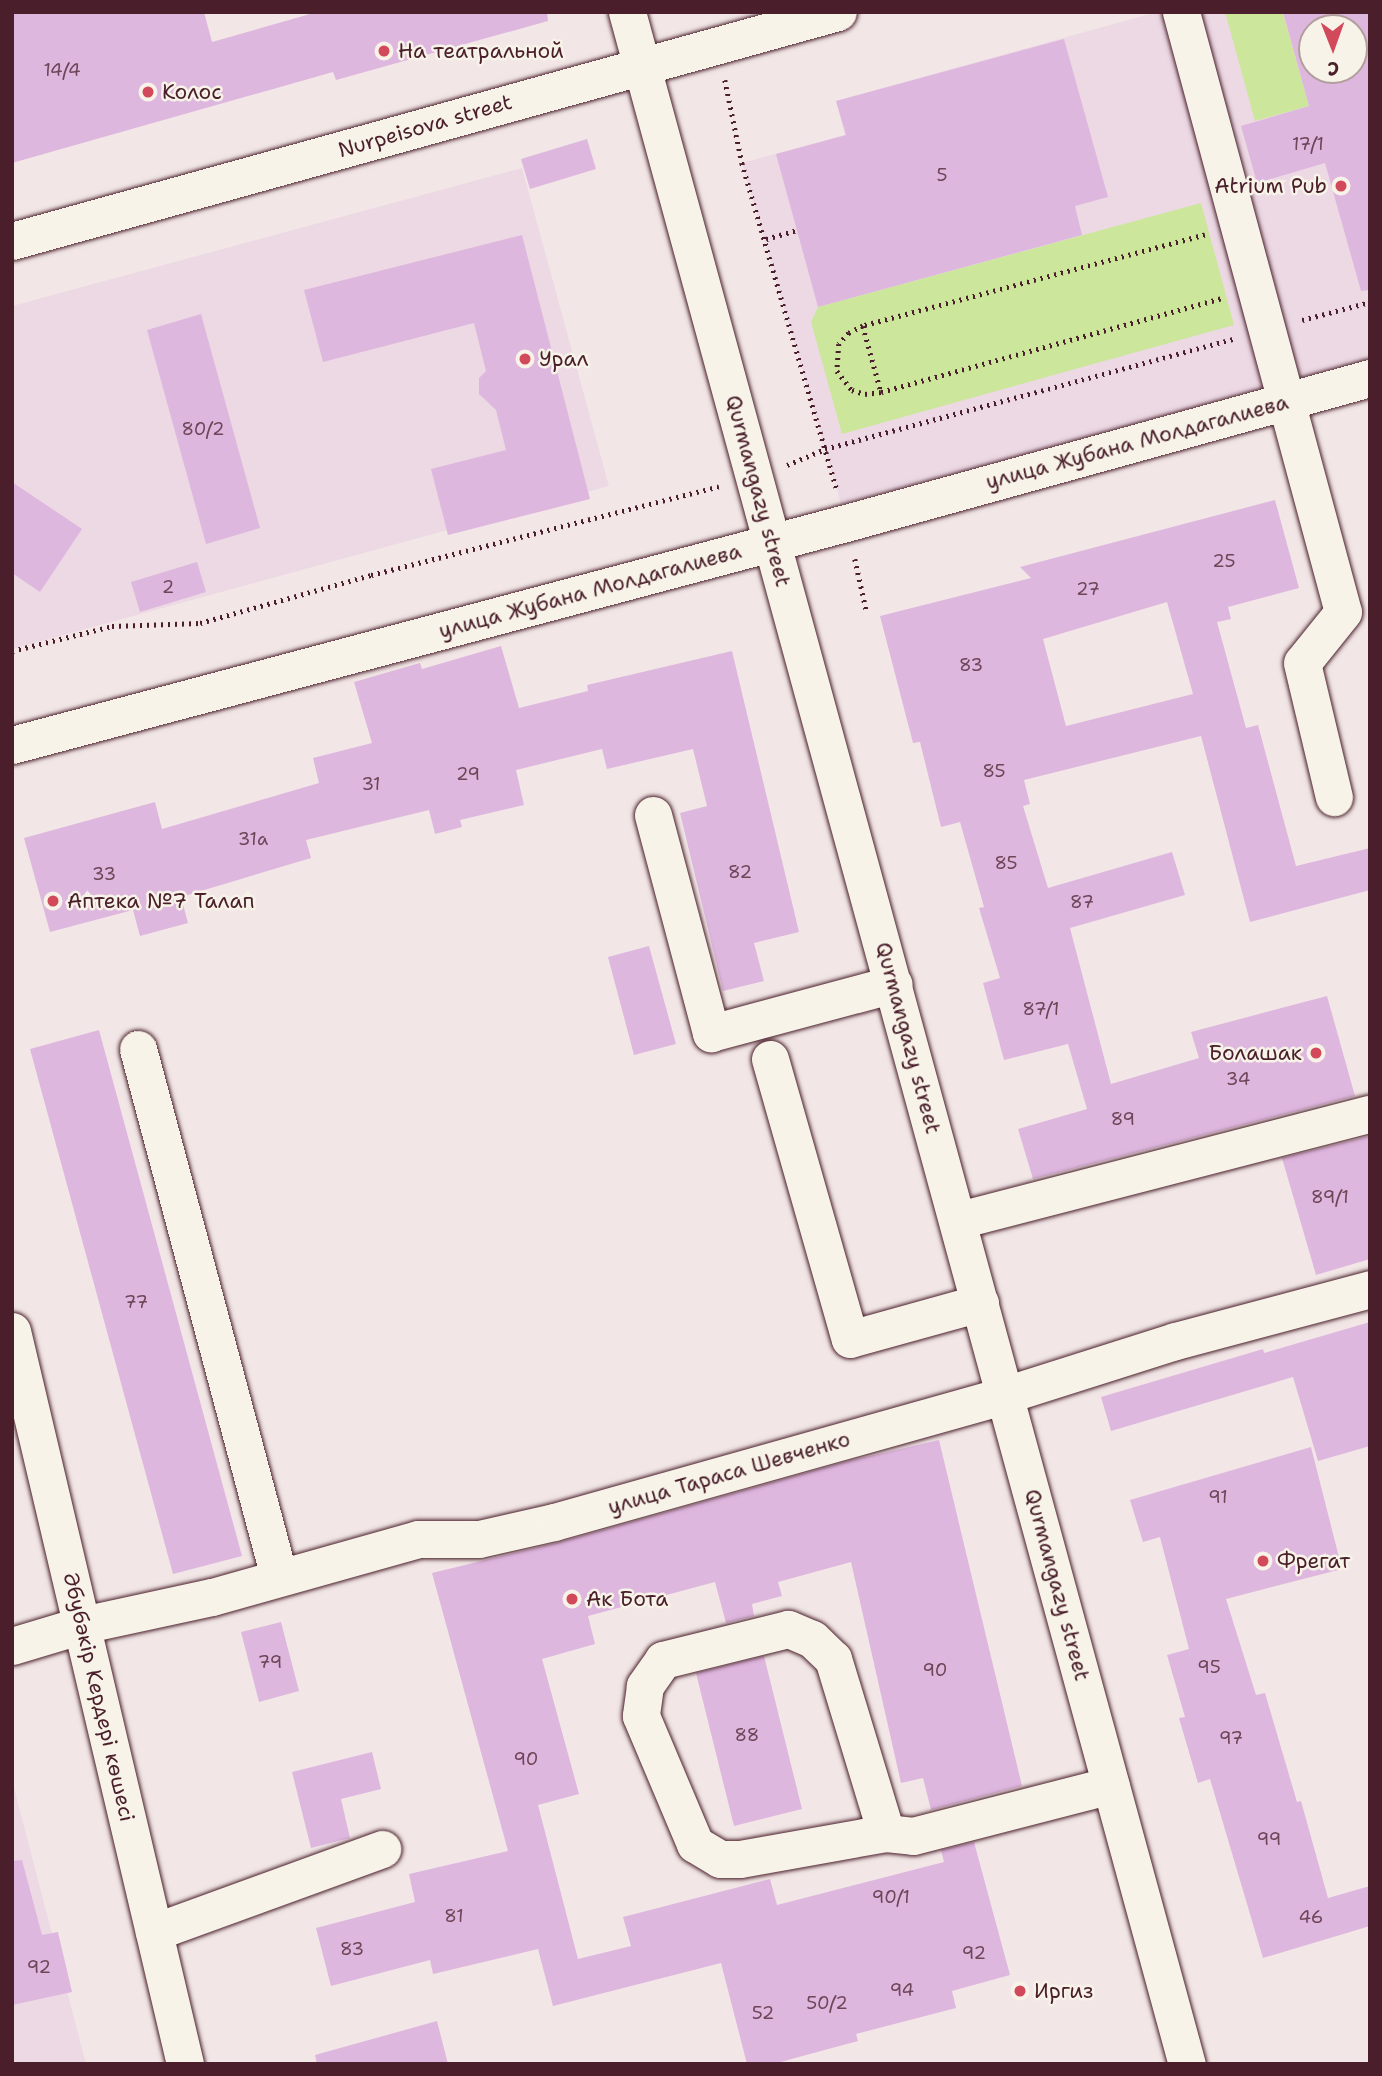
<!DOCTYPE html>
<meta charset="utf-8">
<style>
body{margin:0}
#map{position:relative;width:1382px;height:2076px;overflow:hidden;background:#f2e7e6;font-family:"Shantell Sans",sans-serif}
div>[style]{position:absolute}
.built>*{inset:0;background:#ecd9e4}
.green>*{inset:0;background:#cce69c}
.building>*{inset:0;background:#deb7df}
.path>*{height:4.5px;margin-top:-2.25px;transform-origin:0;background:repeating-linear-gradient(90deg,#4a1f2b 0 2px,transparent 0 7px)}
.roads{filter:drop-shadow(0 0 2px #4a1f2b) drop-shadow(0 0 2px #4a1f2b)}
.minor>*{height:37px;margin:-18.5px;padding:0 18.5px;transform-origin:18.5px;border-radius:18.5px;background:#f7f3e8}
.dots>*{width:19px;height:19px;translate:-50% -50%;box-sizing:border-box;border:4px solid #f7f3e8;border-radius:50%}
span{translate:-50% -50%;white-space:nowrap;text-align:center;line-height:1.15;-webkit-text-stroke:5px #f7f3e8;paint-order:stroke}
.number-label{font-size:18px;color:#6f4558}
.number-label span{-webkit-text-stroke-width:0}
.poi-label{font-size:21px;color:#4a1f2b}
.left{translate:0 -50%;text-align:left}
.right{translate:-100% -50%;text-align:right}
.street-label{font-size:21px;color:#4a1f2b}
.frame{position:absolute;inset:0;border:14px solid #4a1f2b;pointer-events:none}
.north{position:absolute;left:1298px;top:14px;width:70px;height:70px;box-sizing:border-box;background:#f7f3e8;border:2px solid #b29e9c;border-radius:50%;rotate:179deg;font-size:19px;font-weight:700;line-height:28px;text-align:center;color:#4a1f2b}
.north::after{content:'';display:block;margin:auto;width:24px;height:32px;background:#d1495b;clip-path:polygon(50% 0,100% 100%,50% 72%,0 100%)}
</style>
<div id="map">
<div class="built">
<i style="clip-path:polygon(evenodd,1157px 12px,1370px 12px,1370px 358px,841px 504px,742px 163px,845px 135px,836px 101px,1157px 12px,1312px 28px,1354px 28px,1354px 70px,1312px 70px,1312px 28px)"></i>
<i style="clip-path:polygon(522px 168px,609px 486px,12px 649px,12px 306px)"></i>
<i style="clip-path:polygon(12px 1780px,86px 2064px,12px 2064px)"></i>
</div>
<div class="green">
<i style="clip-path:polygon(1225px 12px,1298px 12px,1284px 17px,1309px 106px,1255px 121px)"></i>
<i style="clip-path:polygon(1201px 203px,1234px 325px,842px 434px,811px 322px,818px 307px)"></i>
</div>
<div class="building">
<i style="clip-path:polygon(12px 12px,204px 12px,212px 42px,317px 12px,547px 12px,548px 21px,336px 80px,333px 72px,12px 163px)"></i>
<i style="clip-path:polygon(evenodd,1283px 12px,1370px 12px,1370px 290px,1361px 291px,1325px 163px,1257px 183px,1241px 126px,1309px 106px,1283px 12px,1312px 28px,1354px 28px,1354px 70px,1312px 70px,1312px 28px)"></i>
<i style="clip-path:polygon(1064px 39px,1108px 197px,1075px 206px,1082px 235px,818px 307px,776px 154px,846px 135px,836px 101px)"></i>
<i style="clip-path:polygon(587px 139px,596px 169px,530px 189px,521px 159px)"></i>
<i style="clip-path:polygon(522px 235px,590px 499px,448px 535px,431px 469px,506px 450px,496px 410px,479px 394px,479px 378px,486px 371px,474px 323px,323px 362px,304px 290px)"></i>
<i style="clip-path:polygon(201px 314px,260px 528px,206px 544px,147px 330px)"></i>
<i style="clip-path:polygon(12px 482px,82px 529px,40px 592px,12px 573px)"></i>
<i style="clip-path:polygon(evenodd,1275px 500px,1299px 588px,1228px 607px,1231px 619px,1217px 622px,1246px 728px,1258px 725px,1296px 866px,1370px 848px,1370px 890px,1250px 922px,1201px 736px,1024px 780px,1030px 804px,1023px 806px,1048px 888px,1172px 852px,1185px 895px,1070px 928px,1111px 1084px,1199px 1058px,1191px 1032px,1327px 996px,1355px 1096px,1033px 1179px,1018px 1129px,1087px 1109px,1068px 1044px,1004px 1060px,983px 983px,1000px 978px,979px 908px,984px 907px,960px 822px,941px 827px,920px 742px,913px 743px,880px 616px,1031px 578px,1020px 567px,1275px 500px,1167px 602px,1193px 694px,1066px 726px,1043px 639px,1167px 602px)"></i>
<i style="clip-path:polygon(197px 562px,206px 592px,140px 612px,131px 582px)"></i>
<i style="clip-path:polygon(501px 646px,519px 708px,588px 691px,587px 685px,732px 651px,799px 932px,754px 943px,764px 981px,723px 991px,680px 813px,707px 806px,693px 749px,607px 769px,602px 749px,516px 770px,524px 805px,460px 820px,462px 827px,435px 834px,429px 810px,306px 840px,311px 858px,181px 897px,188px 923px,140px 936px,133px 910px,50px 932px,24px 838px,155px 802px,162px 829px,319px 783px,313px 758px,372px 743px,354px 682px,420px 663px,422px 669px)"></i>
<i style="clip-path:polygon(649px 946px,676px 1044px,634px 1055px,608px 957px)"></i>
<i style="clip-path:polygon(99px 1030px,242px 1556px,173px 1574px,30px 1049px)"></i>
<i style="clip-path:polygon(1370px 1136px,1370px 1259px,1316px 1275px,1282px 1158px)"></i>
<i style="clip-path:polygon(1370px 1322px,1370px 1446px,1318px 1461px,1293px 1377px,1111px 1431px,1101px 1397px,1263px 1349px,1264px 1353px)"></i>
<i style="clip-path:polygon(939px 1440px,1022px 1786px,931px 1810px,923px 1778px,901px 1783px,851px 1562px,778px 1582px,782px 1596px,752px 1604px,754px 1616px,726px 1623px,715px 1582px,588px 1616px,595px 1644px,542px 1659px,579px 1794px,538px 1805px,578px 1959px,631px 1946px,623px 1917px,770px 1879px,777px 1905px,944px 1862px,941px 1850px,974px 1842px,1010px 1975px,952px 1991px,956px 2008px,856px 2034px,858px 2041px,773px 2064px,747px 2064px,721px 1963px,553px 2006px,538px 1949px,433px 1974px,430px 1960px,331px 1986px,316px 1928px,415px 1902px,409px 1874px,508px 1851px,432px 1573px,560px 1542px,848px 1461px)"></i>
<i style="clip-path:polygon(1311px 1447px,1342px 1569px,1226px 1599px,1256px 1695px,1265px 1693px,1297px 1802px,1301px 1801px,1328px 1898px,1370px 1886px,1370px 1926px,1263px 1958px,1210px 1779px,1198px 1783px,1179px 1718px,1185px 1717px,1167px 1655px,1189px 1649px,1160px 1537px,1143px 1542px,1130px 1500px)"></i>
<i style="clip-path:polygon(281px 1622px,299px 1691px,259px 1702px,241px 1632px)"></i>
<i style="clip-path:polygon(764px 1656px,802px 1809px,734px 1826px,696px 1673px)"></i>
<i style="clip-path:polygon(372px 1752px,381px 1789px,341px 1799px,350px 1838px,311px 1848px,292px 1772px)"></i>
<i style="clip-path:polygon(22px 1860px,42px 1935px,58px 1932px,72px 1992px,12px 2005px,12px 1861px)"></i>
<i style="clip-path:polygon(437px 2021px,448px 2064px,317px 2064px,315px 2055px)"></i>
</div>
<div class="path">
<i style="left:725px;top:80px;width:85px;rotate:78.4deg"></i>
<i style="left:742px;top:163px;width:341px;rotate:73.8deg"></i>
<i style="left:1205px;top:235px;width:354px;rotate:165.1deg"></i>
<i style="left:863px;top:326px;width:68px;rotate:74.7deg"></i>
<i style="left:881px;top:392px;width:354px;rotate:-15.4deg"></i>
<i style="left:766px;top:239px;width:32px;rotate:-16deg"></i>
<i style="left:1302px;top:320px;width:70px;rotate:-14.8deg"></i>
<i style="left:863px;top:326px;width:16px;rotate:153deg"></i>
<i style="left:849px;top:333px;width:15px;rotate:132deg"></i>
<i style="left:839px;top:344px;width:27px;rotate:94deg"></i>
<i style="left:837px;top:371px;width:24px;rotate:52deg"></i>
<i style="left:852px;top:390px;width:14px;rotate:17deg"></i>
<i style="left:865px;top:394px;width:16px;rotate:-7deg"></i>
<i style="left:787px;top:465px;width:41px;rotate:-22.8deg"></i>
<i style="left:825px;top:449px;width:423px;rotate:-15.1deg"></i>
<i style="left:855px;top:559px;width:55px;rotate:77.5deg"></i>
<i style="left:12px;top:651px;width:103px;rotate:-14deg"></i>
<i style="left:112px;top:626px;width:88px;rotate:-2deg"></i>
<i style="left:200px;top:623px;width:178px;rotate:-15.7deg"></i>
<i style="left:371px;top:575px;width:359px;rotate:-14.3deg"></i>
</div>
<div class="roads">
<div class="minor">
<i style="left:627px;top:12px;width:2127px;rotate:74.74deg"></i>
<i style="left:1181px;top:12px;width:621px;rotate:74.89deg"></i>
<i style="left:1343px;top:612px;width:65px;rotate:128.8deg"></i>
<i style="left:1302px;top:663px;width:138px;rotate:76.6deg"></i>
<i style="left:12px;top:241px;width:857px;rotate:-15.5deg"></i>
<i style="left:12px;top:745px;width:863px;rotate:-14.91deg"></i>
<i style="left:846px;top:523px;width:544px;rotate:-15.47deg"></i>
<i style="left:653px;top:815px;width:226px;rotate:75.1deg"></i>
<i style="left:711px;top:1033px;width:189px;rotate:-15deg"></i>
<i style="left:138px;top:1049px;width:547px;rotate:75.05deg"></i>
<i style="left:770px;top:1059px;width:291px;rotate:74.1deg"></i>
<i style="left:850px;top:1339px;width:135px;rotate:-15.5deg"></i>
<i style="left:959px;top:1220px;width:424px;rotate:-14.5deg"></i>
<i style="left:12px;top:1331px;width:753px;rotate:76.72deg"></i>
<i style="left:12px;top:1646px;width:73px;rotate:-16.7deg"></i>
<i style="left:82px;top:1625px;width:133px;rotate:-12.2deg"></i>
<i style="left:212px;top:1597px;width:214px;rotate:-15.7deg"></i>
<i style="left:418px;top:1539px;width:61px"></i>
<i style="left:479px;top:1539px;width:77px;rotate:-12.8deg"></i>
<i style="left:554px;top:1522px;width:469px;rotate:-15.7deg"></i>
<i style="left:1005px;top:1395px;width:178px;rotate:-17.6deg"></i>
<i style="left:1175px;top:1341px;width:202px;rotate:-14.9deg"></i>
<i style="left:886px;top:1833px;width:182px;rotate:-106.9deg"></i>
<i style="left:833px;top:1659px;width:29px;rotate:-136deg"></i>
<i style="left:812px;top:1639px;width:26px;rotate:-157deg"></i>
<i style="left:788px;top:1629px;width:129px;rotate:166.1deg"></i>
<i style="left:663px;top:1660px;width:32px;rotate:125deg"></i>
<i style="left:645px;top:1686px;width:30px;rotate:98deg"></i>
<i style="left:641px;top:1716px;width:139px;rotate:67.1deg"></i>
<i style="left:695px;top:1844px;width:29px;rotate:31deg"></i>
<i style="left:720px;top:1859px;width:20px"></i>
<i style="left:740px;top:1859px;width:148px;rotate:-10.1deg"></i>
<i style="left:886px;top:1833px;width:27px;rotate:6deg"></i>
<i style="left:913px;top:1836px;width:204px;rotate:-14.4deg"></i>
<i style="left:154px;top:1932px;width:243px;rotate:-20deg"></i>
</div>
</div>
<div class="dots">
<i style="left:384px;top:51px;background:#d1495b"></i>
<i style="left:148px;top:92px;background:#d1495b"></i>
<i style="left:1341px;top:186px;background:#d1495b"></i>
<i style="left:525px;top:359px;background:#d1495b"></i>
<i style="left:53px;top:901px;background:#d1495b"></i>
<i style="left:1316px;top:1053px;background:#d1495b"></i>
<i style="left:1263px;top:1561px;background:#d1495b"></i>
<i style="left:572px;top:1599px;background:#d1495b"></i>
<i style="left:1020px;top:1991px;background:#d1495b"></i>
</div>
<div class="number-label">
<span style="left:62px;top:70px">14/4</span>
<span style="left:1308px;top:144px">17/1</span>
<span style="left:942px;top:175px">5</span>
<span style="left:203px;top:429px">80/2</span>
<span style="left:1224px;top:561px">25</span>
<span style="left:168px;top:587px">2</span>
<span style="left:1088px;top:589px">27</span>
<span style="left:971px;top:665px">83</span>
<span style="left:994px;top:771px">85</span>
<span style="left:468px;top:774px">29</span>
<span style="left:371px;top:784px">31</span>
<span style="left:253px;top:839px">31а</span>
<span style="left:1006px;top:863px">85</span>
<span style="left:740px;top:872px">82</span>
<span style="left:104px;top:874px">33</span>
<span style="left:1082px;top:902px">87</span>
<span style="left:1041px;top:1009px">87/1</span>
<span style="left:1238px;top:1079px">34</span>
<span style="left:1123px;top:1119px">89</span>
<span style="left:1330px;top:1197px">89/1</span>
<span style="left:136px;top:1302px">77</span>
<span style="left:1218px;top:1497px">91</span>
<span style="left:270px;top:1662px">79</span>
<span style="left:1209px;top:1667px">95</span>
<span style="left:935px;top:1670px">90</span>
<span style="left:747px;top:1735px">88</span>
<span style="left:1231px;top:1738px">97</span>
<span style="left:526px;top:1759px">90</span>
<span style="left:1269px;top:1839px">99</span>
<span style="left:891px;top:1897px">90/1</span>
<span style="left:454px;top:1916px">81</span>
<span style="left:1311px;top:1917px">46</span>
<span style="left:352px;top:1949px">83</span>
<span style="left:974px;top:1953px">92</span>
<span style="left:39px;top:1967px">92</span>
<span style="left:902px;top:1990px">94</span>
<span style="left:827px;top:2003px">50/2</span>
<span style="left:763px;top:2013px">52</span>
</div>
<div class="poi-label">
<span class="left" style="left:398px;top:51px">На театральной</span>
<span class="left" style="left:162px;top:92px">Колос</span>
<span class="right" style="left:1327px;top:186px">Atrium Pub</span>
<span class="left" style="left:539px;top:359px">Урал</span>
<span class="left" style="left:67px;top:901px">Аптека №7 Талап</span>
<span class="right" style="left:1302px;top:1053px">Болашак</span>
<span class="left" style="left:1277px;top:1561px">Фрегат</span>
<span class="left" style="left:586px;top:1599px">Ак Бота</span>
<span class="left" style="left:1034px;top:1991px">Иргиз</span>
</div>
<div class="street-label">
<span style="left:425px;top:126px;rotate:-16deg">Nurpeisova street</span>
<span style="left:1137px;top:442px;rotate:-15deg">улица Жубана Молдагалиева</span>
<span style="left:758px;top:491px;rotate:75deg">Qurmangazy street</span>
<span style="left:590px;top:591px;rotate:-15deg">улица Жубана Молдагалиева</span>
<span style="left:908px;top:1038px;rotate:75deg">Qurmangazy street</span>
<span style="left:729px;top:1473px;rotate:-16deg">улица Тараса Шевченко</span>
<span style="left:1057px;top:1585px;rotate:75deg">Qurmangazy street</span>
<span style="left:99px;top:1697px;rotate:77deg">Әбубәкір Кердері көшесі</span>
</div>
<div class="frame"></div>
<div class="north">С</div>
</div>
